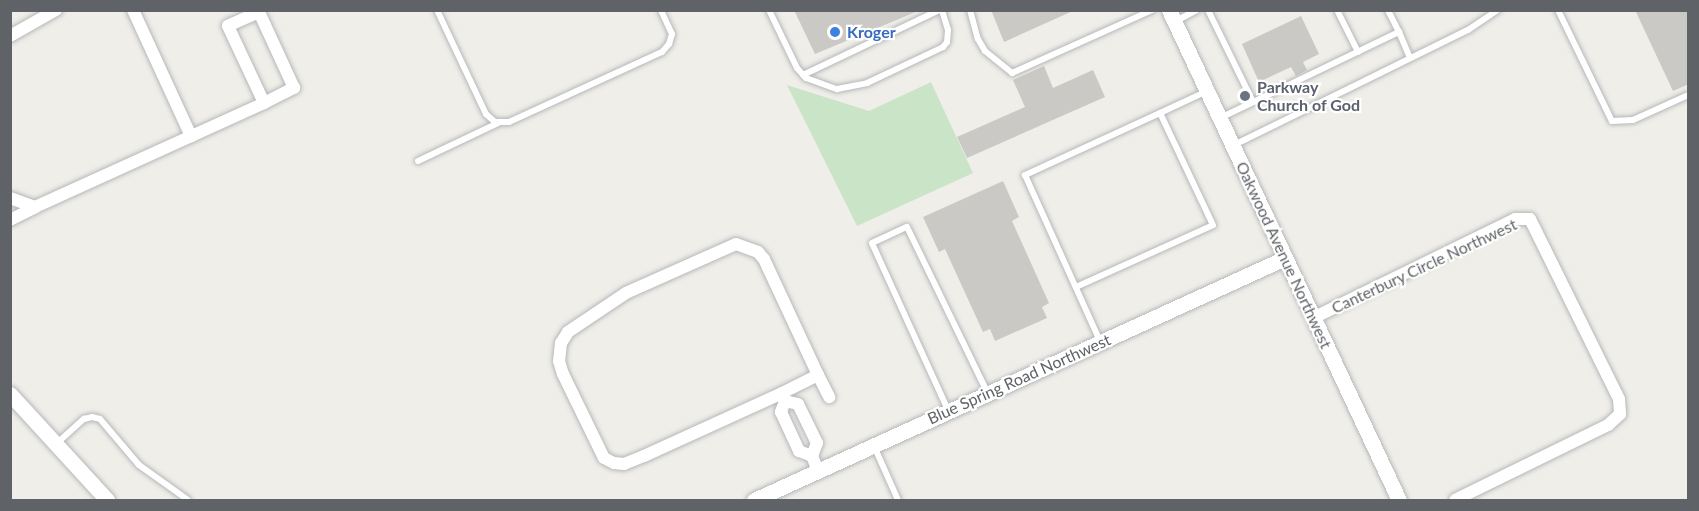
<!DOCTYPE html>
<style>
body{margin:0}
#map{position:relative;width:1699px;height:511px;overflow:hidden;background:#f0eee8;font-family:Lato,sans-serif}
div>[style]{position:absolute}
.green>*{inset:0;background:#cae4c8}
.building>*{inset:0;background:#cbc9c5}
.roads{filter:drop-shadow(0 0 2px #b5b8bb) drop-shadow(0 0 2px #b5b8bb)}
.service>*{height:6px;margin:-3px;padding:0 3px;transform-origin:3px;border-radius:3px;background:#fff}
.minor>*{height:12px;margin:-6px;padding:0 6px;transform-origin:6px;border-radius:6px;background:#fff}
.tertiary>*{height:15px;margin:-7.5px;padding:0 7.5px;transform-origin:7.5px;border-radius:7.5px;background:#fff}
.dots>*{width:16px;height:16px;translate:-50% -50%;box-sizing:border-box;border:3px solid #fff;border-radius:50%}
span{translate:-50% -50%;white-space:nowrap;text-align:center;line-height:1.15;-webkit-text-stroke:4.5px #fff;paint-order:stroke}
.shop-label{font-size:16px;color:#366cbe;font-weight:700}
.left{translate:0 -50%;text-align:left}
.worship-label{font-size:16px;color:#5b616d;font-weight:700}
.street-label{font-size:16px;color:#5f6367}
.frame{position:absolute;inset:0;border:12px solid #5f6367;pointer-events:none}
</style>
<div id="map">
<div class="green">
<i style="clip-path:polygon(931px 82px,973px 173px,857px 226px,787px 85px,869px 111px)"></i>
</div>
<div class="building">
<i style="clip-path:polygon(794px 10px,918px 11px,815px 54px)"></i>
<i style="clip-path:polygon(991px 10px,1075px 10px,1004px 42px)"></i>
<i style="clip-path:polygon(1635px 10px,1689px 10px,1689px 84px,1673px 91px)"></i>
<i style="clip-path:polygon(1301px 16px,1319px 54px,1303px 62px,1307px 70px,1296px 76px,1291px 67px,1259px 82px,1242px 44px)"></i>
<i style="clip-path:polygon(1044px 66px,1053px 88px,1093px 70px,1105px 97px,967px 158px,957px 137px,1025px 107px,1013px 80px)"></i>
<i style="clip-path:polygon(1003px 181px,1019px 217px,1012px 221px,1049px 303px,1042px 307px,1047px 318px,995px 341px,990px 329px,983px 332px,945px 249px,939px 252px,923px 217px)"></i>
</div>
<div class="roads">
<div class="service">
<i style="left:437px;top:10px;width:115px;rotate:64.8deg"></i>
<i style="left:486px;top:114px;width:12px;rotate:42deg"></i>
<i style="left:495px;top:122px;width:14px"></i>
<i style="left:509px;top:122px;width:168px;rotate:-24.6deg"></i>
<i style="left:662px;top:52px;width:11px;rotate:-49deg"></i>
<i style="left:669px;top:44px;width:10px;rotate:-73deg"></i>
<i style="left:672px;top:34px;width:26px;rotate:-115deg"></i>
<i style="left:769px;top:10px;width:64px;rotate:64.2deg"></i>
<i style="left:797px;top:68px;width:13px;rotate:48deg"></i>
<i style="left:806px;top:78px;width:33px;rotate:20deg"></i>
<i style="left:837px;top:89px;width:31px;rotate:-11deg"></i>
<i style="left:867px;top:83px;width:84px;rotate:-25.3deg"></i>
<i style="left:943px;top:47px;width:6px;rotate:-51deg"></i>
<i style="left:947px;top:42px;width:12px;rotate:-85deg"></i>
<i style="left:948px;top:30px;width:21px;rotate:-107deg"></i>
<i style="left:970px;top:10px;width:30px;rotate:75deg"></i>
<i style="left:978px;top:39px;width:14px;rotate:60deg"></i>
<i style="left:985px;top:51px;width:35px;rotate:39deg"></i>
<i style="left:1012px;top:73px;width:154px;rotate:-24.2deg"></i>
<i style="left:1208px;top:10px;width:102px;rotate:63.9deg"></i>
<i style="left:1337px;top:10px;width:47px;rotate:63.4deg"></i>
<i style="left:1558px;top:10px;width:123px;rotate:64.1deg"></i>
<i style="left:1612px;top:121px;width:21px;rotate:-3deg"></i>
<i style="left:1633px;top:120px;width:60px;rotate:-24.4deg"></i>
<i style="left:1176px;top:21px;width:24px;rotate:-28deg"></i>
<i style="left:1399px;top:32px;width:28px;rotate:67deg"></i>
<i style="left:803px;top:75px;width:151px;rotate:-25.5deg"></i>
<i style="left:1160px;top:113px;width:50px;rotate:-25deg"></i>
<i style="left:1220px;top:118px;width:199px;rotate:-25.7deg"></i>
<i style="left:1399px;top:32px;width:25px;rotate:-117deg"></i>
<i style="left:1234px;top:145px;width:261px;rotate:-26.2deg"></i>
<i style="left:1468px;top:30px;width:36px;rotate:-34deg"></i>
<i style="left:418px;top:161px;width:91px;rotate:-25.4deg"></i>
<i style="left:1076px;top:287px;width:150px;rotate:-24.3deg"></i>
<i style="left:1213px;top:225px;width:124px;rotate:-115.3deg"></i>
<i style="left:1160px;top:113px;width:149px;rotate:155.3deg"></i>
<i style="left:1025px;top:175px;width:182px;rotate:65.7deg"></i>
<i style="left:948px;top:410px;width:183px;rotate:-114.5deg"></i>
<i style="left:872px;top:243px;width:38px;rotate:-25deg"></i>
<i style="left:907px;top:227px;width:183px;rotate:64.1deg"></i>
<i style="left:56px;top:444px;width:38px;rotate:-42deg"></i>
<i style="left:84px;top:419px;width:8px;rotate:-14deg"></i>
<i style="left:92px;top:417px;width:8px;rotate:14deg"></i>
<i style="left:100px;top:419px;width:60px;rotate:49.7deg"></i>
<i style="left:139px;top:465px;width:60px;rotate:35.5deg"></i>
<i style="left:874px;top:446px;width:59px;rotate:66deg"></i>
</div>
<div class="minor">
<i style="left:133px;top:10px;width:139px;rotate:65.3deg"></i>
<i style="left:10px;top:36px;width:53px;rotate:-29.5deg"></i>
<i style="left:10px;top:198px;width:27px;rotate:20deg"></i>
<i style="left:10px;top:220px;width:28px;rotate:-27deg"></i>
<i style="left:35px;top:207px;width:252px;rotate:-24.4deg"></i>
<i style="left:264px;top:103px;width:34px;rotate:-27deg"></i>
<i style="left:294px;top:88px;width:84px;rotate:-114.7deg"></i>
<i style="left:259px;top:12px;width:34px;rotate:156deg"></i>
<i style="left:228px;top:26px;width:85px;rotate:64.9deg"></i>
<i style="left:1313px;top:318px;width:225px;rotate:-26.1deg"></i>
<i style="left:1515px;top:219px;width:15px"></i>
<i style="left:1530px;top:219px;width:201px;rotate:63.7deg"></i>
<i style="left:1619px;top:399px;width:15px;rotate:86deg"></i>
<i style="left:1620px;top:414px;width:16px;rotate:137deg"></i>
<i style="left:1608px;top:425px;width:170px;rotate:153.9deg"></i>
<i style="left:818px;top:375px;width:25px;rotate:63deg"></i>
<i style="left:782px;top:393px;width:40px;rotate:-26.6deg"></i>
<i style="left:818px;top:375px;width:128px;rotate:-115deg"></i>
<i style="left:764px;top:259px;width:9px;rotate:-131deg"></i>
<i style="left:758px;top:252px;width:23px;rotate:-160deg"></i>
<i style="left:736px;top:244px;width:120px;rotate:156deg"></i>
<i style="left:626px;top:293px;width:70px;rotate:146.1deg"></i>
<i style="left:568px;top:332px;width:13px;rotate:122deg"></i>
<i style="left:561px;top:343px;width:18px;rotate:96deg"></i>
<i style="left:559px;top:361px;width:14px;rotate:73deg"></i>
<i style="left:563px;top:374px;width:93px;rotate:64deg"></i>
<i style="left:604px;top:458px;width:11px;rotate:27deg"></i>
<i style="left:614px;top:463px;width:10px;rotate:6deg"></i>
<i style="left:624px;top:464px;width:22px;rotate:-22deg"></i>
<i style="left:644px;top:456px;width:152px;rotate:-24.5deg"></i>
<i style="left:782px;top:393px;width:9px;rotate:69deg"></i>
<i style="left:812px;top:456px;width:14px;rotate:-69deg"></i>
<i style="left:817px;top:443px;width:43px;rotate:-116deg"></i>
<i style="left:798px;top:404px;width:13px;rotate:-167deg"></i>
<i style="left:785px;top:401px;width:12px;rotate:110deg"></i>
<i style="left:781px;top:412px;width:43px;rotate:65.2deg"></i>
<i style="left:799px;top:451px;width:14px;rotate:21deg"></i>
<i style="left:812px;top:456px;width:16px;rotate:68deg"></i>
</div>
<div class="tertiary">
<i style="left:1169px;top:10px;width:541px;rotate:64.86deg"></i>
<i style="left:10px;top:394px;width:144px;rotate:47.5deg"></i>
<i style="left:754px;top:500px;width:584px;rotate:-24.5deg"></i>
</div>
</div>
<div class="dots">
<i style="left:835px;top:32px;background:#3f7fe0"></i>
<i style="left:1245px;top:96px;background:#6b7280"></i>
</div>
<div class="shop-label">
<span class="left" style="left:847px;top:32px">Kroger</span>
</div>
<div class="worship-label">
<span class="left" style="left:1257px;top:96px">Parkway<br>Church of God</span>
</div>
<div class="street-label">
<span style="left:1284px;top:255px;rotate:65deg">Oakwood Avenue Northwest</span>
<span style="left:1424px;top:266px;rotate:-25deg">Canterbury Circle Northwest</span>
<span style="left:1019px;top:379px;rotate:-24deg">Blue Spring Road Northwest</span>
</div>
<div class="frame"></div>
</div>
